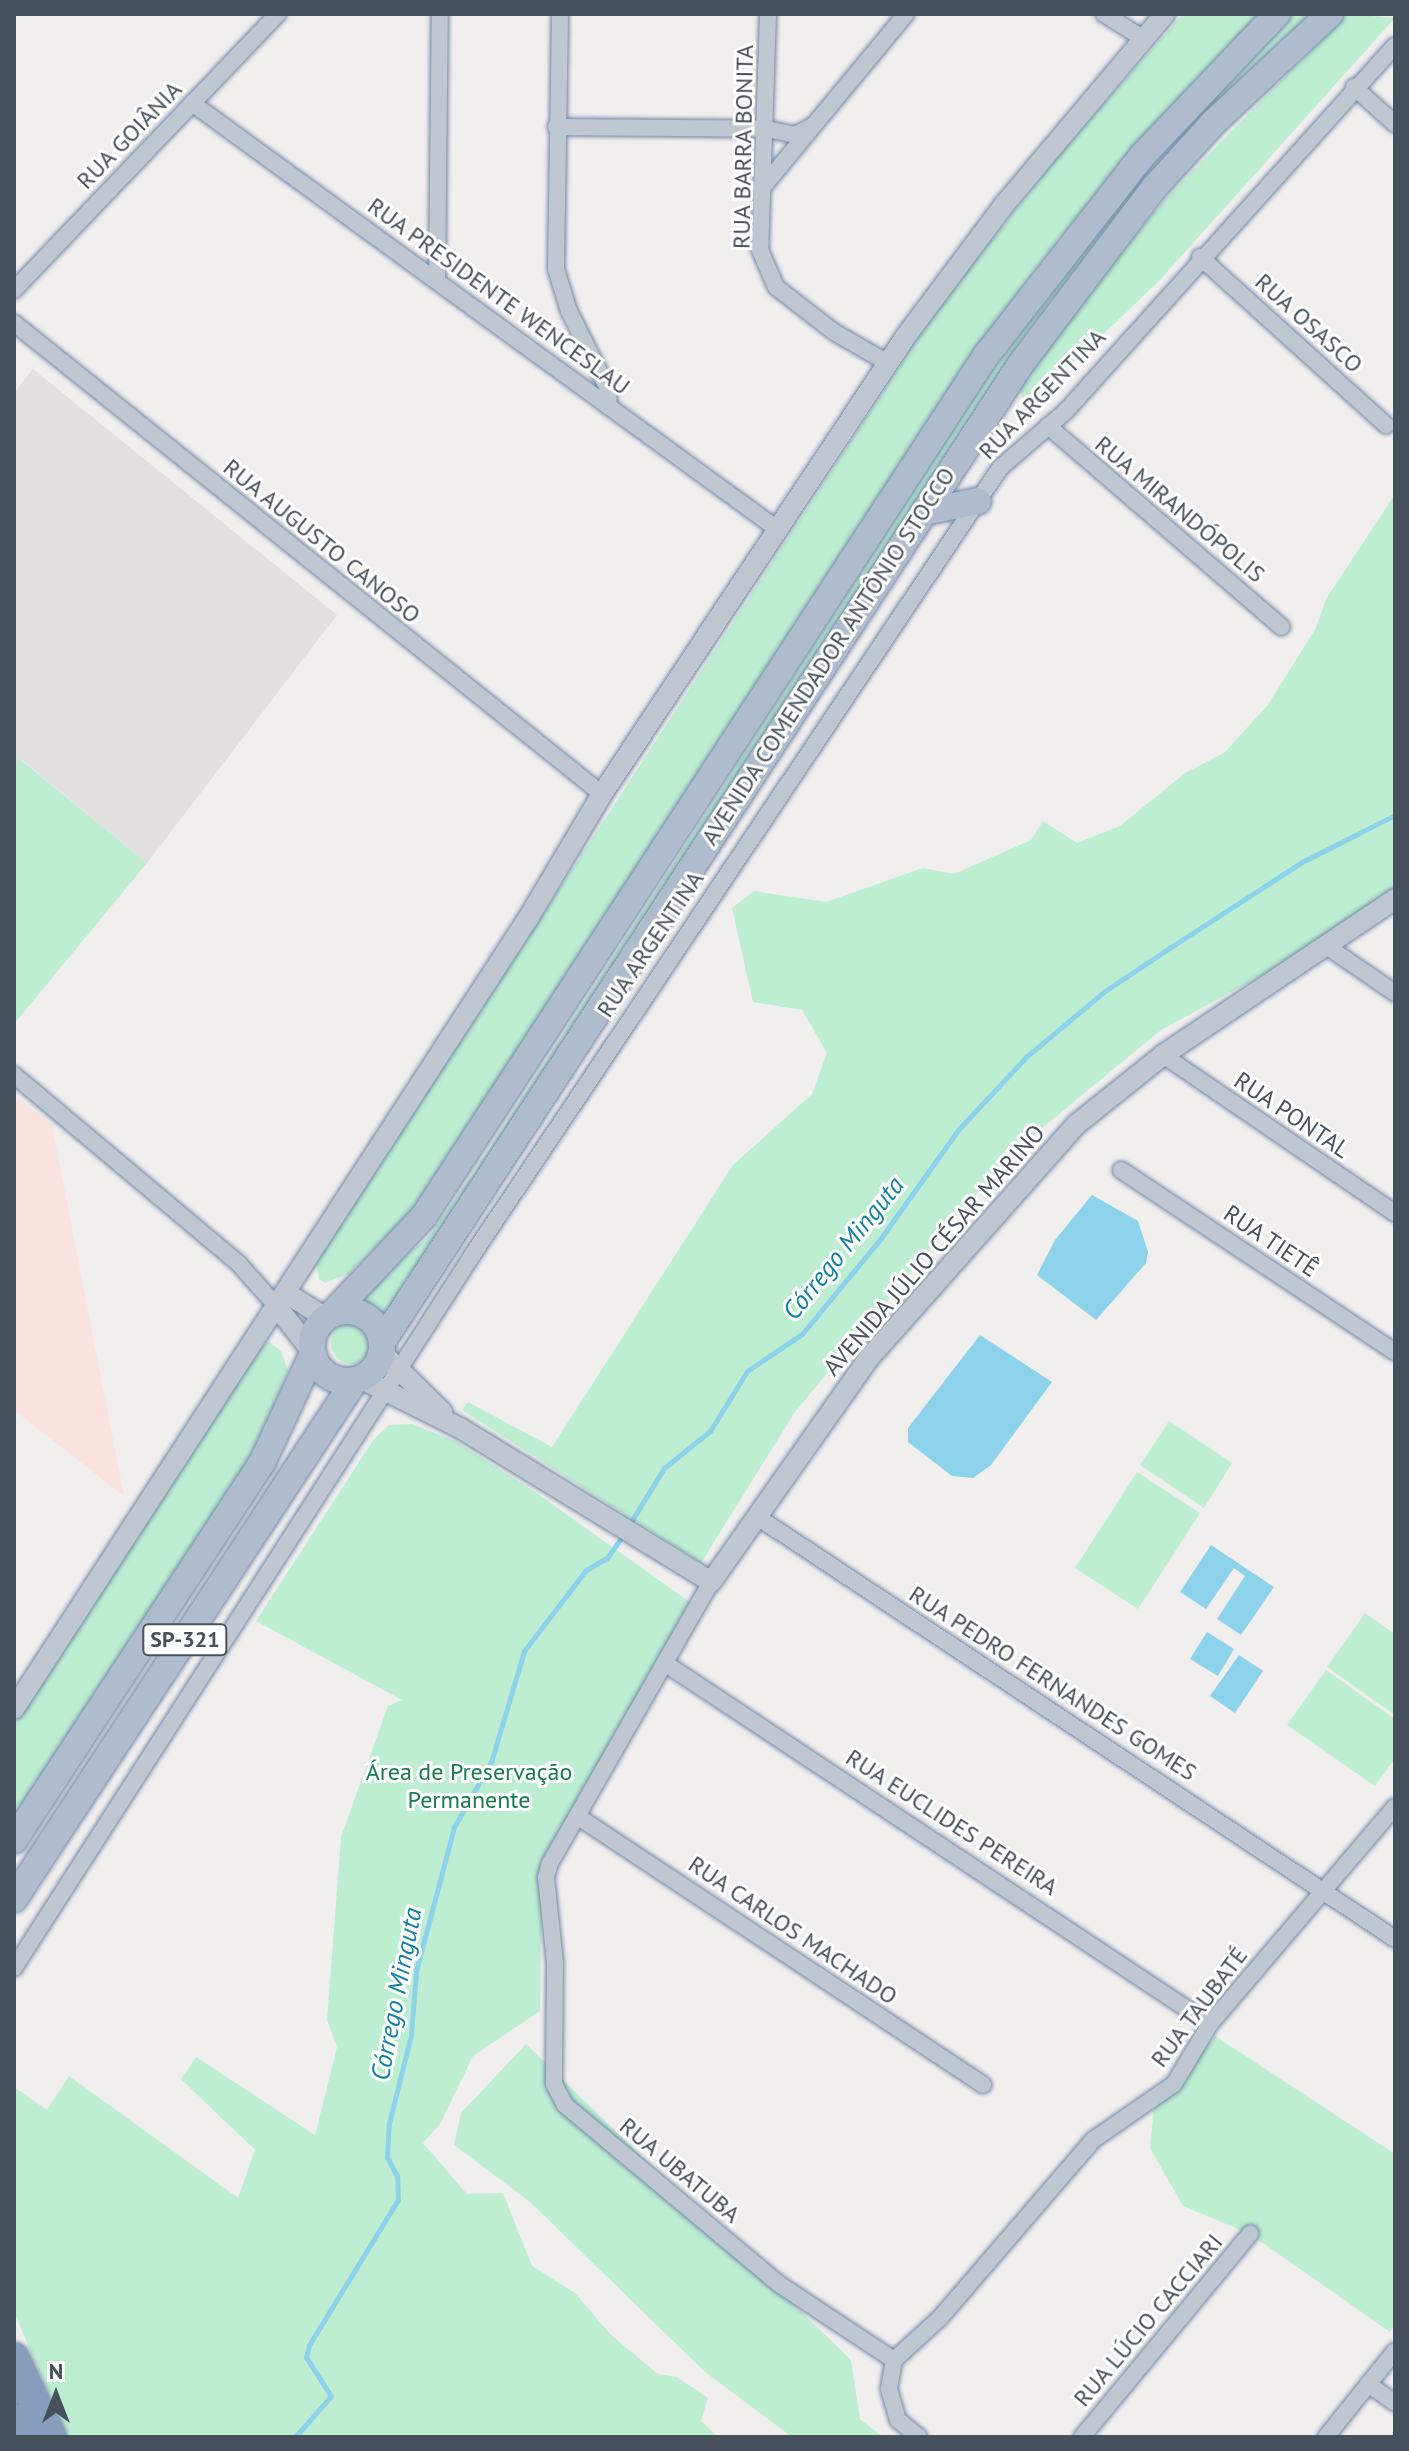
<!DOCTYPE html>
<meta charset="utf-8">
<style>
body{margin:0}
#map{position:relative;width:1409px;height:2451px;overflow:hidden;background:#f1eeee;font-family:"PT Sans",sans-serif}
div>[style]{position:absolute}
.education>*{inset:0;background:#e2dfe0}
.medical>*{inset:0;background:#fae2df}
.green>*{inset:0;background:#bdeed2}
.round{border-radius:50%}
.water>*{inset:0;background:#8bd2ea}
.stream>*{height:5px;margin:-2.5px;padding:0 2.5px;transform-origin:2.5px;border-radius:2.5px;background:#8bd2ea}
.roads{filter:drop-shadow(0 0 2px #7289a8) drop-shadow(0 0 2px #7289a8)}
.minor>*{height:16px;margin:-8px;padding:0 8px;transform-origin:8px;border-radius:8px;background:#bfc8d0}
.tertiary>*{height:20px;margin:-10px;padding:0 10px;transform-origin:10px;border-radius:10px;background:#bfc8d0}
.primary>*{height:26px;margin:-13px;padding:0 13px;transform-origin:13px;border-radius:13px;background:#aebccd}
.primary>.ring{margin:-13px;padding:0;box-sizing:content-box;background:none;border:26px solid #aebccd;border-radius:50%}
.motorway>*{height:30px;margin:-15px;padding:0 15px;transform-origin:15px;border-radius:15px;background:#869ebc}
span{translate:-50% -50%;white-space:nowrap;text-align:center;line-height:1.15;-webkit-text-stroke:6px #fff;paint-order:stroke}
.shield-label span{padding:2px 6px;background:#fff;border:2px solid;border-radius:6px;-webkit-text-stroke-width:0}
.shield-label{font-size:22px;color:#47515b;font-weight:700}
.street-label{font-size:24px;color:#47515b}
.park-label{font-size:24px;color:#187b4e}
.water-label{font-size:26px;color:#0f80a6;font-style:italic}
.frame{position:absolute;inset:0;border:16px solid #47515b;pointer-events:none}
.north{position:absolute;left:16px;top:2355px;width:80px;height:80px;-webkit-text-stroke:6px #fff;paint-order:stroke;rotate:0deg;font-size:22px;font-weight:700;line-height:32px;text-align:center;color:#47515b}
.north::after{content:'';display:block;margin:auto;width:28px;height:36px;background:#47515b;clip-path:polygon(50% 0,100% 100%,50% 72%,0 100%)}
</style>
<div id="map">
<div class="education">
<i style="clip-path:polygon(33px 369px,337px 615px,147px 863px,21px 759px,14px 766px,14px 393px)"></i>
</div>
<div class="medical">
<i style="clip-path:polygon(14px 1095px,52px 1125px,124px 1496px,14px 1410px)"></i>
</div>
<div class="green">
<i style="clip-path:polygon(1183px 14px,1262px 14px,1079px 214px,1019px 291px,938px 405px,413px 1211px,348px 1274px,325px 1283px,319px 1279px,316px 1263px,909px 352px,909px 344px,1064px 149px)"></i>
<i style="clip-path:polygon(1294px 14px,1316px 14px,1034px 323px,385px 1324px,356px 1299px,427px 1238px,475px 1171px,1006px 347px,1123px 197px)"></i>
<i style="clip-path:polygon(1347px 14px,1395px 18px,1160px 280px,1025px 409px,1020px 386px,1085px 296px,1168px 196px)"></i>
<i style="clip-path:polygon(1395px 494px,1395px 897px,1348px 929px,1161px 1030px,1007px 1157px,795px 1412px,701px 1563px,462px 1410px,468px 1402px,552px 1447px,733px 1165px,812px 1094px,827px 1053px,802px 1010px,753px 1002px,732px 908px,754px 891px,826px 902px,923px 868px,954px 874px,1031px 840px,1043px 821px,1077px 843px,1120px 826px,1185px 773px,1224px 753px,1267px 706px,1316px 628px,1326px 599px)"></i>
<i style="clip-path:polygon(20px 759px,147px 863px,14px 1024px,14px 766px)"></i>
<i class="round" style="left:331px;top:1322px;width:42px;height:42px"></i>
<i style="clip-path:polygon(269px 1342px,281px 1351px,288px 1371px,254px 1455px,14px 1826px,14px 1724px,257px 1349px)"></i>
<i style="clip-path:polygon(1169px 1421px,1232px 1463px,1204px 1508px,1140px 1465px)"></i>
<i style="clip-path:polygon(413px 1424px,455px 1441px,538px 1494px,691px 1603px,542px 1868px,540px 2011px,473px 2056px,440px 2124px,423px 2143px,467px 2194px,503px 2193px,532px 2266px,575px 2293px,611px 2335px,658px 2374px,677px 2377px,708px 2398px,701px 2421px,718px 2437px,67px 2437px,14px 2312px,14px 2087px,47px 2110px,69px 2076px,238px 2198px,255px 2150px,181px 2079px,196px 2057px,315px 2135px,337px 2047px,327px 2020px,341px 1837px,388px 1706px,402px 1700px,256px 1621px,374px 1439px,389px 1425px)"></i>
<i style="clip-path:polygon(1137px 1472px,1200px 1513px,1138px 1609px,1075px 1568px)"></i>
<i style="clip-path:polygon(1365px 1613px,1395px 1634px,1395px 1715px,1327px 1667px)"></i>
<i style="clip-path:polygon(1326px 1670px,1395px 1719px,1395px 1758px,1375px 1786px,1287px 1725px)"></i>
<i style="clip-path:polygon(1215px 2036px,1395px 2154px,1395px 2325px,1390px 2332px,1250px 2234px,1183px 2206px,1150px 2148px,1154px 2107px)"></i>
<i style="clip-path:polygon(526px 2044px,851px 2360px,860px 2419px,883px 2437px,792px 2437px,705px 2372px,530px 2202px,454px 2145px,461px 2113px)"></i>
</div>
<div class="water">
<i style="clip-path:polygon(1092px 1195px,1138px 1221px,1148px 1252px,1146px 1263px,1096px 1320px,1037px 1275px,1055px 1240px)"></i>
<i style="clip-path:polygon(980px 1335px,1052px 1382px,991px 1465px,973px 1478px,952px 1476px,908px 1442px,908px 1428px)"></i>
<i style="clip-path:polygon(1211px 1545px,1274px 1587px,1241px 1635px,1217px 1619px,1245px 1576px,1234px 1568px,1206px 1609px,1180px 1592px)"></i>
<i style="clip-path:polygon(1207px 1632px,1234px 1649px,1218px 1676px,1190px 1659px)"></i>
<i style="clip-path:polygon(1239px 1655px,1263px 1671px,1235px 1713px,1210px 1696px)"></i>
</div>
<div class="stream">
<i style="left:629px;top:1525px;width:67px;rotate:-58.4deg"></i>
<i style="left:664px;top:1468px;width:59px;rotate:-38.8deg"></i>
<i style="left:710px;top:1431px;width:70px;rotate:-58.3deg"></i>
<i style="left:747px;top:1371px;width:66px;rotate:-33.9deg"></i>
<i style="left:802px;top:1334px;width:124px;rotate:-50.5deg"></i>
<i style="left:881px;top:1238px;width:133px;rotate:-54.5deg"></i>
<i style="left:958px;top:1130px;width:100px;rotate:-47deg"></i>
<i style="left:1026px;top:1057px;width:103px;rotate:-39.9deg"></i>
<i style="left:1105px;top:991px;width:79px;rotate:-33.7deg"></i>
<i style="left:1171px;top:947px;width:156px;rotate:-33deg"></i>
<i style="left:1302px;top:862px;width:104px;rotate:-26.8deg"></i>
<i style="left:295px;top:2437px;width:55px;rotate:-48.7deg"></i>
<i style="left:331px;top:2396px;width:46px;rotate:-122.7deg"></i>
<i style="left:306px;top:2357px;width:12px;rotate:-76deg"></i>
<i style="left:309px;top:2345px;width:170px;rotate:-58.5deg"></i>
<i style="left:398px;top:2200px;width:24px;rotate:-92deg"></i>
<i style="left:397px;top:2176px;width:21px;rotate:-118deg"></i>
<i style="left:387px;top:2157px;width:34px;rotate:-87deg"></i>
<i style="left:389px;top:2123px;width:91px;rotate:-76deg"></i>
<i style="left:411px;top:2035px;width:64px;rotate:-85.5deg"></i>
<i style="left:416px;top:1971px;width:149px;rotate:-75.2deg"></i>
<i style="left:454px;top:1827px;width:75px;rotate:-60.4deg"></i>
<i style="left:491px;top:1762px;width:116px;rotate:-73.4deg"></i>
<i style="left:524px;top:1651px;width:102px;rotate:-52.6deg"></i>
<i style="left:586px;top:1570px;width:24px;rotate:-30deg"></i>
<i style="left:607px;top:1558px;width:29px;rotate:-55deg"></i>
</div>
<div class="roads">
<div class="minor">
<i style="left:560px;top:14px;width:255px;rotate:90.9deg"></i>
<i style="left:556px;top:269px;width:44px;rotate:72.8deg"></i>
<i style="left:569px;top:311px;width:87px;rotate:63.4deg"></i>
<i style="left:608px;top:389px;width:18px;rotate:87deg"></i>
<i style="left:768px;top:14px;width:236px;rotate:91.9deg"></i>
<i style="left:760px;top:250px;width:40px;rotate:66.6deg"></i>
<i style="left:776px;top:287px;width:73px;rotate:37.8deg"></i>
<i style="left:834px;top:332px;width:62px;rotate:29.9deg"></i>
<i style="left:1104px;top:14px;width:44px;rotate:31.9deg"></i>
<i style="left:1354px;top:87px;width:55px;rotate:42.1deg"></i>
<i style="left:192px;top:103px;width:724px;rotate:36.06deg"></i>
<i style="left:556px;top:127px;width:211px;rotate:0.5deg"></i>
<i style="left:767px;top:129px;width:29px;rotate:12deg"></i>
<i style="left:795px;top:135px;width:20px;rotate:-27deg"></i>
<i style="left:762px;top:188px;width:226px;rotate:-50.4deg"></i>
<i style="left:1200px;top:257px;width:251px;rotate:42.1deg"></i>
<i style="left:437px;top:280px;width:266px;rotate:-89.4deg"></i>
<i style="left:14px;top:290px;width:382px;rotate:-46.3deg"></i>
<i style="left:14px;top:323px;width:753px;rotate:38.7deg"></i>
<i style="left:1048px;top:426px;width:308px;rotate:40.7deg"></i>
<i style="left:1325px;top:945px;width:85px;rotate:34.4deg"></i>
<i style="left:1163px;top:1055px;width:281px;rotate:34.3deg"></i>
<i style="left:14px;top:1075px;width:294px;rotate:40deg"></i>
<i style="left:239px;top:1264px;width:59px;rotate:48.4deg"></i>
<i style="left:1121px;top:1170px;width:329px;rotate:33.6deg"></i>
<i style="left:756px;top:1516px;width:766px;rotate:33.5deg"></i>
<i style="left:711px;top:1582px;width:324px;rotate:119.8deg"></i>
<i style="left:550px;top:1863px;width:15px;rotate:106deg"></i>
<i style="left:546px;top:1877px;width:86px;rotate:84deg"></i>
<i style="left:555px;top:1963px;width:121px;rotate:90.5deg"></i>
<i style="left:554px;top:2084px;width:24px;rotate:62deg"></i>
<i style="left:565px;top:2105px;width:279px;rotate:39.9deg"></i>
<i style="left:779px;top:2284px;width:138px;rotate:33.5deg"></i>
<i style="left:666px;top:1664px;width:652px;rotate:33.5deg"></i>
<i style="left:577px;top:1816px;width:487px;rotate:33.5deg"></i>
<i style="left:14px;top:1968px;width:849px;rotate:-57.26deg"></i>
<i style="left:473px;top:1254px;width:946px;rotate:-56.16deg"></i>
<i style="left:1000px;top:468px;width:87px;rotate:-40.8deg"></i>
<i style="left:1066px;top:411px;width:491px;rotate:-48deg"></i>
<i style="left:894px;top:2360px;width:62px;rotate:-42.4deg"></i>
<i style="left:940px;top:2318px;width:235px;rotate:-49.3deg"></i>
<i style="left:1093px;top:2140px;width:98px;rotate:-34.7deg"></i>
<i style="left:1174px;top:2084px;width:70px;rotate:-59deg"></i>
<i style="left:1210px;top:2024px;width:285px;rotate:-49.6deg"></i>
<i style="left:894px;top:2360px;width:29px;rotate:100deg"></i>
<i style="left:889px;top:2389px;width:32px;rotate:74deg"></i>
<i style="left:898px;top:2420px;width:27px;rotate:39deg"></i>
<i style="left:1368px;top:2384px;width:33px;rotate:35deg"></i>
<i style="left:1082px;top:2437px;width:264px;rotate:-50.4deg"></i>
<i style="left:1326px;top:2437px;width:110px;rotate:-51.3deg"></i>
</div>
<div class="tertiary">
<i style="left:286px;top:1293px;width:47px;rotate:32deg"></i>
<i style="left:278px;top:1308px;width:57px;rotate:52.1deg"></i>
<i style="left:381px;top:1352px;width:86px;rotate:44.5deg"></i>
<i style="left:360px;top:1378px;width:112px;rotate:26.6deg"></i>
<i style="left:460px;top:1428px;width:294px;rotate:31.5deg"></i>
<i style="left:711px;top:1582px;width:276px;rotate:-54.8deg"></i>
<i style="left:870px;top:1357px;width:312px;rotate:-48.4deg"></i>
<i style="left:1077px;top:1124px;width:110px;rotate:-38.7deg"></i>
<i style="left:1163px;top:1055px;width:280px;rotate:-33.9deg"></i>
<i style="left:14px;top:1709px;width:945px;rotate:-56.97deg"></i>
<i style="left:529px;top:917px;width:143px;rotate:-59.3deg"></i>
<i style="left:602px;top:794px;width:550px;rotate:-56.43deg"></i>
<i style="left:906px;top:336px;width:164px;rotate:-53.2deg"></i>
<i style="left:1004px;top:205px;width:250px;rotate:-49.9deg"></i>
</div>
<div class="primary">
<i style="left:924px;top:512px;width:55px;rotate:-11.5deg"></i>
<i class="ring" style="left:312px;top:1311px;width:44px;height:44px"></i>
<i style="left:332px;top:1314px;width:134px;rotate:-46.8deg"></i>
<i style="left:424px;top:1216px;width:1026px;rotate:-56.85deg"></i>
<i style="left:985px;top:357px;width:256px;rotate:-52deg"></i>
<i style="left:1143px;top:155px;width:195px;rotate:-46.5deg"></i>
<i style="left:382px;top:1342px;width:1167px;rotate:-56.85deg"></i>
<i style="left:1020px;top:365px;width:222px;rotate:-52.9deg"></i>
<i style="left:1154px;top:188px;width:88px;rotate:-47.8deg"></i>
<i style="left:1213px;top:123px;width:160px;rotate:-43deg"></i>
<i style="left:14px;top:1840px;width:451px;rotate:-56.7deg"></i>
<i style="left:262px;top:1463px;width:121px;rotate:-65.1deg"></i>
<i style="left:14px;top:1899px;width:621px;rotate:-56.69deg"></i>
</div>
<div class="motorway">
<i style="left:14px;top:2358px;width:87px;rotate:64.9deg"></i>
<i style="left:14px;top:2419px;width:19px;rotate:69deg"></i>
</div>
</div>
<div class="shield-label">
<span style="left:185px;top:1640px">SP-321</span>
</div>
<div class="street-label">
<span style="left:129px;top:135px;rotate:-46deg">RUA GOIÂNIA</span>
<span style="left:743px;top:147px;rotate:-89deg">RUA BARRA BONITA</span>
<span style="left:499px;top:296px;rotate:36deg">RUA PRESIDENTE WENCESLAU</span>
<span style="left:1309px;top:323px;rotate:42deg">RUA OSASCO</span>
<span style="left:1042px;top:394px;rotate:-46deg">RUA ARGENTINA</span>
<span style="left:1180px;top:509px;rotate:40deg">RUA MIRANDÓPOLIS</span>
<span style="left:322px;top:541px;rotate:39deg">RUA AUGUSTO CANOSO</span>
<span style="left:828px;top:656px;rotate:-57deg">AVENIDA COMENDADOR ANTÔNIO STOCCO</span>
<span style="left:650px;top:944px;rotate:-56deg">RUA ARGENTINA</span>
<span style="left:1292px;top:1115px;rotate:34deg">RUA PONTAL</span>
<span style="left:1271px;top:1241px;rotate:34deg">RUA TIETÊ</span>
<span style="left:934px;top:1250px;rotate:-49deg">AVENIDA JÚLIO CÉSAR MARINO</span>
<span style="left:1053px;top:1683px;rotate:33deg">RUA PEDRO FERNANDES GOMES</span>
<span style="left:952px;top:1822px;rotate:33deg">RUA EUCLIDES PEREIRA</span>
<span style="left:793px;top:1930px;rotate:34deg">RUA CARLOS MACHADO</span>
<span style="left:1199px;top:2007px;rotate:-53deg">RUA TAUBATÉ</span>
<span style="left:680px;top:2170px;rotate:40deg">RUA UBATUBA</span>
<span style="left:1148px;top:2320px;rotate:-50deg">RUA LÚCIO CACCIARI</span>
</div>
<div class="park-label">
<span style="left:469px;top:1786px">Área de Preservação<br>Permanente</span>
</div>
<div class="water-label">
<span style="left:843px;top:1248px;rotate:-51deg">Córrego Minguta</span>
<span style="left:396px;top:1994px;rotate:-79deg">Córrego Minguta</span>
</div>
<div class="frame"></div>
<div class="north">N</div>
</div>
